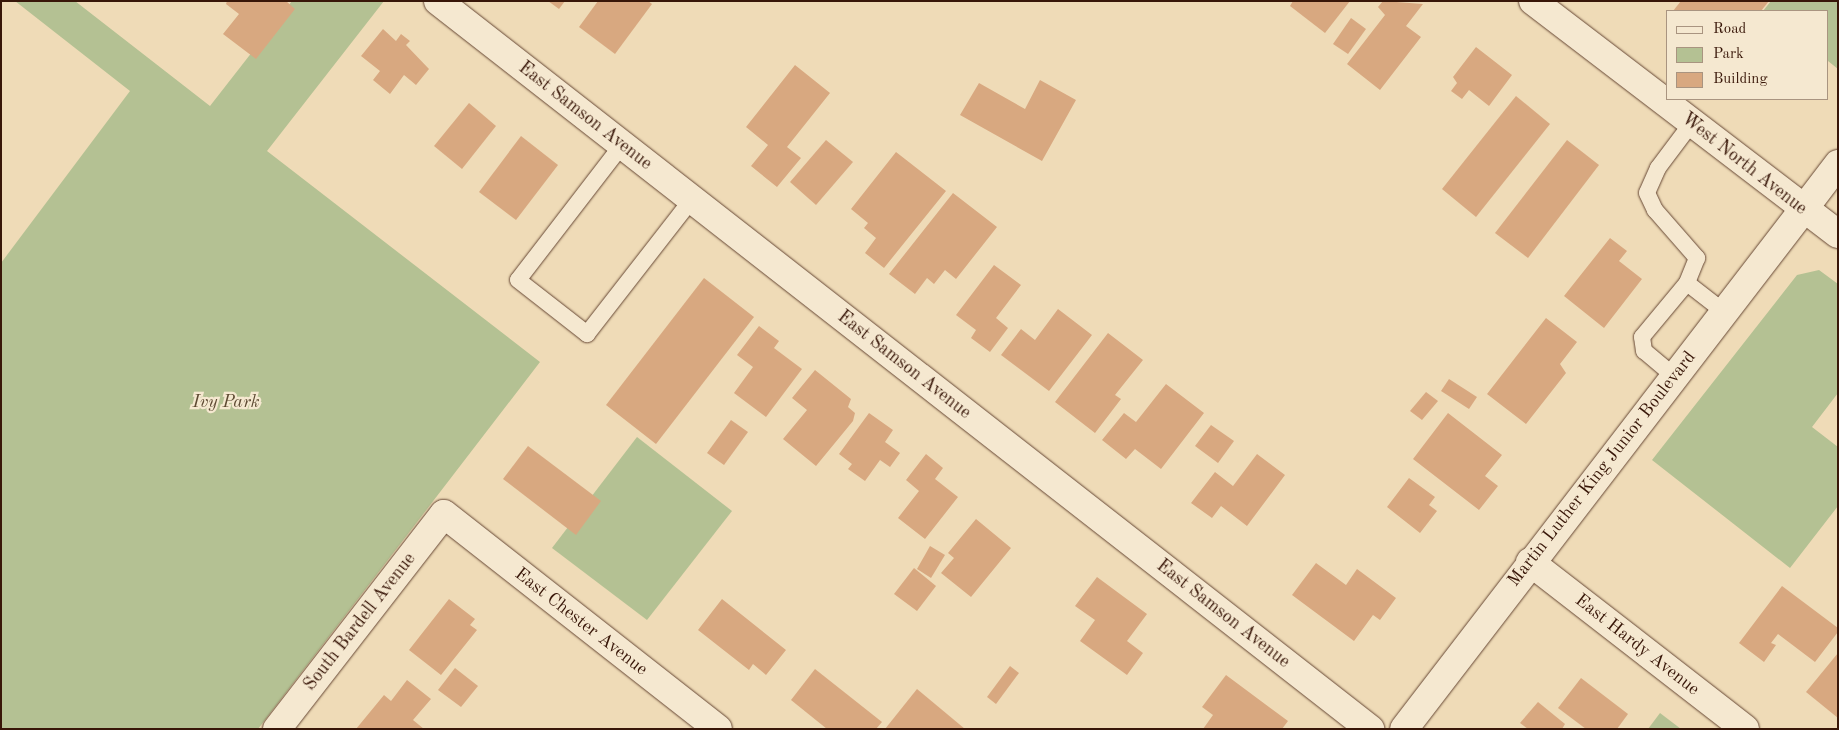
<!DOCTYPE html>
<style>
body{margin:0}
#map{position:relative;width:1839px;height:730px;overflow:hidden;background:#efdbb7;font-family:"Old Standard TT",serif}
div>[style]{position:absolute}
.green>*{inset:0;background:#b4c193}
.building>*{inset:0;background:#d8a880}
.roads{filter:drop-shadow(0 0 1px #664734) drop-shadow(0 0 1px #664734)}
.service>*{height:16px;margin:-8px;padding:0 8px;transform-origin:8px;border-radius:8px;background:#f5e8d0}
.minor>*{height:28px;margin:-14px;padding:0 14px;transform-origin:14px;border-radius:14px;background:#f5e8d0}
.tertiary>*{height:28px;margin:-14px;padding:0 14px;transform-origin:14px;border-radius:14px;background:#f5e8d0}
span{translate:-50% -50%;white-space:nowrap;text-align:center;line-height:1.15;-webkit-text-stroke:4.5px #f5e8d0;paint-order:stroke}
.street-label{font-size:18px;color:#381608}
.park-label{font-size:18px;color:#5d4932;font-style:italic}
.frame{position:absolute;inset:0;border:2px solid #381608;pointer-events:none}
.legend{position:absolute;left:1666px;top:10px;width:162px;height:90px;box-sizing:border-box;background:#f5e8d0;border:1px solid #a99480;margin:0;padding:6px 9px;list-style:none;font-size:15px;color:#381608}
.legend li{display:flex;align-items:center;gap:10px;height:25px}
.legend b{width:25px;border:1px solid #a99480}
</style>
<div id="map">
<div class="green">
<i style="clip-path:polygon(15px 1px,75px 1px,210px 106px,292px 1px,384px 1px,267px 151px,540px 362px,258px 729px,1px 729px,1px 263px,130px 91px)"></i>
<i style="clip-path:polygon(1771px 1px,1838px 1px,1838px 69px,1828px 61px,1828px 11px,1763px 11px)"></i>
<i style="clip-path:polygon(1819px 270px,1838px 284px,1838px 393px,1812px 427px,1838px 447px,1838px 506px,1790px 568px,1652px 460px,1797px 275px)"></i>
<i style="clip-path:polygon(637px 437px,732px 511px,647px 620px,552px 548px)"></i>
<i style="clip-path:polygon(1660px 713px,1681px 729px,1648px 729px)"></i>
</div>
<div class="building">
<i style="clip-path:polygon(227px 1px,286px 1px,295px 9px,256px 59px,223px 34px,239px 14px,226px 4px)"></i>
<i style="clip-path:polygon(548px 1px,565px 1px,559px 9px)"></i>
<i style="clip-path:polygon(598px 1px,648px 1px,652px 4px,615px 54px,579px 27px)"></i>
<i style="clip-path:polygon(1293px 1px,1350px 1px,1325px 33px,1290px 6px)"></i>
<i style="clip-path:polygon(1383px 1px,1423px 4px,1406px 26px,1421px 37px,1380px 90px,1347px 64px,1385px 15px,1378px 7px)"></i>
<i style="clip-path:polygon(1681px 1px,1769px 1px,1761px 11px,1673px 11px)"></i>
<i style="clip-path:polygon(1351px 18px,1366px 29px,1348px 54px,1333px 44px)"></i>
<i style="clip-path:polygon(383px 29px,396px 41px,401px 34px,410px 41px,406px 45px,429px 69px,416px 85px,404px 75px,390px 94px,373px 80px,380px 71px,361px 56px)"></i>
<i style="clip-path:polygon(1476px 47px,1512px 75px,1489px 106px,1469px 90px,1462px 99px,1451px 91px,1457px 83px,1453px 77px)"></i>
<i style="clip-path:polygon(795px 65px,830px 93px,787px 147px,801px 158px,777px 187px,751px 166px,768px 145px,746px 127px)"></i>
<i style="clip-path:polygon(1040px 80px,1076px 100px,1042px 161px,960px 115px,979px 83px,1025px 109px)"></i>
<i style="clip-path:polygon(1516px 96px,1550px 124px,1476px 217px,1442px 189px)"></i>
<i style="clip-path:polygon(469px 103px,496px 126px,462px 169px,434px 146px)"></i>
<i style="clip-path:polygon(521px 136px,558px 165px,516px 220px,479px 192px)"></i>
<i style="clip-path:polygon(826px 140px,853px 162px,816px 205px,790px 182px)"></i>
<i style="clip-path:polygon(1567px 140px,1599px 165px,1528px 258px,1495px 233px)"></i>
<i style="clip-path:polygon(896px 152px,946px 191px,884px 268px,865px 253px,876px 238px,864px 228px,868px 223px,851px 209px)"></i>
<i style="clip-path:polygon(953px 193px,997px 227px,956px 279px,945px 270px,934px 284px,927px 278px,915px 294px,889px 274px)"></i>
<i style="clip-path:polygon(1610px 238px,1627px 251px,1619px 261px,1642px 279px,1604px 328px,1564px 296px)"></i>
<i style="clip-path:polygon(994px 265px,1021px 285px,996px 318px,1008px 328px,990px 352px,971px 338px,976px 330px,956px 315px)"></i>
<i style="clip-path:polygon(704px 278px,754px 317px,656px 444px,606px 405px)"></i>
<i style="clip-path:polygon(1058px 309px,1092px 335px,1049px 391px,1001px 355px,1021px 329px,1035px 340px)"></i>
<i style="clip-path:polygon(1546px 318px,1577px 342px,1560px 364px,1566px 373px,1526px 424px,1487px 394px)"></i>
<i style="clip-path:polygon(759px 326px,779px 341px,774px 348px,802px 369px,766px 417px,734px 393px,753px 367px,737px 355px)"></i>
<i style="clip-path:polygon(1108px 333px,1143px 360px,1115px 395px,1121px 399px,1095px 433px,1055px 402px)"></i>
<i style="clip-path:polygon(815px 370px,851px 399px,848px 407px,855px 413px,853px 421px,816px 466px,783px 439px,807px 410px,792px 398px)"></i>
<i style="clip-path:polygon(1449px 379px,1477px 397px,1469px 409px,1441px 391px)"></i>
<i style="clip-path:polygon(1166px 384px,1204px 413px,1161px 469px,1135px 449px,1126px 459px,1102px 440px,1124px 413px,1136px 422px)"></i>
<i style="clip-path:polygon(1426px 392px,1438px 401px,1422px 420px,1410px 411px)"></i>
<i style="clip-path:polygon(869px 413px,893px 430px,885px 442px,900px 453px,890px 467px,880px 460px,865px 481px,848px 469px,852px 464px,839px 454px)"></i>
<i style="clip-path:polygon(1448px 413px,1502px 455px,1485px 476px,1498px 486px,1479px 510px,1413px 459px)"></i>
<i style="clip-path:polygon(731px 420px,748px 432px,724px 465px,707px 453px)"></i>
<i style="clip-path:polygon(1211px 425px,1234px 441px,1218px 463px,1195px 446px)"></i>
<i style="clip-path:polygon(528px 446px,601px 501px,576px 535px,503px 479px)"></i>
<i style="clip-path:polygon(926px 454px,943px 468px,935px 479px,958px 497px,925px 539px,898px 518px,919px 491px,906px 480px)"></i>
<i style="clip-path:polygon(1257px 454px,1285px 475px,1247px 526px,1221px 506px,1212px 518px,1191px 503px,1215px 472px,1233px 486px)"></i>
<i style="clip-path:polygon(1409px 478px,1435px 497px,1429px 505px,1437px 511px,1420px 533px,1387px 507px)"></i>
<i style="clip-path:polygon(976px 519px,1011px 548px,971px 597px,941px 573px,954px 558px,948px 553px)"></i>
<i style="clip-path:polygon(930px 546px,945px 555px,931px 578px,917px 569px)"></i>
<i style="clip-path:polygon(1316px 563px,1346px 585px,1357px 569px,1396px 598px,1380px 620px,1373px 615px,1354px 641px,1292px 595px)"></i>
<i style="clip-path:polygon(914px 568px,936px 586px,917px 611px,894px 594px)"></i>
<i style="clip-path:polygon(1097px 577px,1147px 614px,1127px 641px,1143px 653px,1127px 675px,1080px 641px,1095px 620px,1075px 606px)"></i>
<i style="clip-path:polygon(1782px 586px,1838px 628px,1838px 632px,1815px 662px,1778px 634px,1771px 643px,1776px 645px,1764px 662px,1739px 643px)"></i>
<i style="clip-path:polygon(449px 599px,475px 619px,470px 625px,477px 630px,441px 675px,409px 650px)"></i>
<i style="clip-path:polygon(722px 599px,786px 650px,766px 675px,753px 664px,749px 670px,698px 630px)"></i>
<i style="clip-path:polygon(1838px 653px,1838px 718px,1806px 692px)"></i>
<i style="clip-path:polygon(1010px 666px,1019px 673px,996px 704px,987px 697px)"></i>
<i style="clip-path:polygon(455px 668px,478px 686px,461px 707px,438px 690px)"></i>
<i style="clip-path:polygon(815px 669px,882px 722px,876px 729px,827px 729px,791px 700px)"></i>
<i style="clip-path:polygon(1226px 675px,1288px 721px,1282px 729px,1203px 729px,1213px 715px,1202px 707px)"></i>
<i style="clip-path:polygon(1581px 678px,1628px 714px,1617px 729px,1586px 729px,1558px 708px)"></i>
<i style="clip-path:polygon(407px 680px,431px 699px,413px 720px,424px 729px,356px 729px,384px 695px,391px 701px)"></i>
<i style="clip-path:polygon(917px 689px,965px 729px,885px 729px)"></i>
<i style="clip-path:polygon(1538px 702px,1565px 724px,1562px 729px,1528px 729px,1520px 723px)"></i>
</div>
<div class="roads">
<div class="service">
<i style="left:1691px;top:124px;width:55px;rotate:126.9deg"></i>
<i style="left:1658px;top:168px;width:27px;rotate:114deg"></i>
<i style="left:1647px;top:193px;width:19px;rotate:65deg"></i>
<i style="left:1655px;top:210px;width:64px;rotate:48.8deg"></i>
<i style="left:1697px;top:258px;width:27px;rotate:112deg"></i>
<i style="left:1687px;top:283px;width:46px;rotate:37.9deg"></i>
<i style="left:622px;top:145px;width:170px;rotate:127.6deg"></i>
<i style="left:518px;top:280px;width:88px;rotate:38deg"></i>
<i style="left:587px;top:334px;width:171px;rotate:-52.1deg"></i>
<i style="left:1674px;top:376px;width:39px;rotate:-140deg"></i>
<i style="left:1644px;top:351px;width:14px;rotate:-98deg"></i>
<i style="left:1642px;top:337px;width:70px;rotate:-50.2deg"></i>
</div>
<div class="minor">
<i style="left:438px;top:1px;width:1183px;rotate:37.99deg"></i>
<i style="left:1803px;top:210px;width:58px;rotate:-52.7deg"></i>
<i style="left:1530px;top:562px;width:272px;rotate:37.8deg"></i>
<i style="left:277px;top:729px;width:272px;rotate:-52.2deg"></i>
<i style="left:444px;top:514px;width:348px;rotate:38.1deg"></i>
</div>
<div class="tertiary">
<i style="left:1533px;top:1px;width:384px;rotate:37.4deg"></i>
<i style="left:1404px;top:729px;width:655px;rotate:-52.45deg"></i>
</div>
</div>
<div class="street-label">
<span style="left:585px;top:116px;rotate:38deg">East Samson Avenue</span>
<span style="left:1744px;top:164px;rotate:38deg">West North Avenue</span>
<span style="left:904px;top:365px;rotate:38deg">East Samson Avenue</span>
<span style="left:1602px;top:469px;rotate:-52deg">Martin Luther King Junior Boulevard</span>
<span style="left:1223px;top:614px;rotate:38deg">East Samson Avenue</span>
<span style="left:360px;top:622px;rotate:-52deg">South Bardell Avenue</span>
<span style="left:581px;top:622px;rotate:38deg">East Chester Avenue</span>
<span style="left:1637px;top:645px;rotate:38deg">East Hardy Avenue</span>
</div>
<div class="park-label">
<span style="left:226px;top:402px">Ivy Park</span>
</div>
<div class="frame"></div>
<ul class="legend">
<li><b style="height:6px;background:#f5e8d0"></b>Road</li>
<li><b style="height:14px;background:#b4c193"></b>Park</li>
<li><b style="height:14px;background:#d8a880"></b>Building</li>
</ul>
</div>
